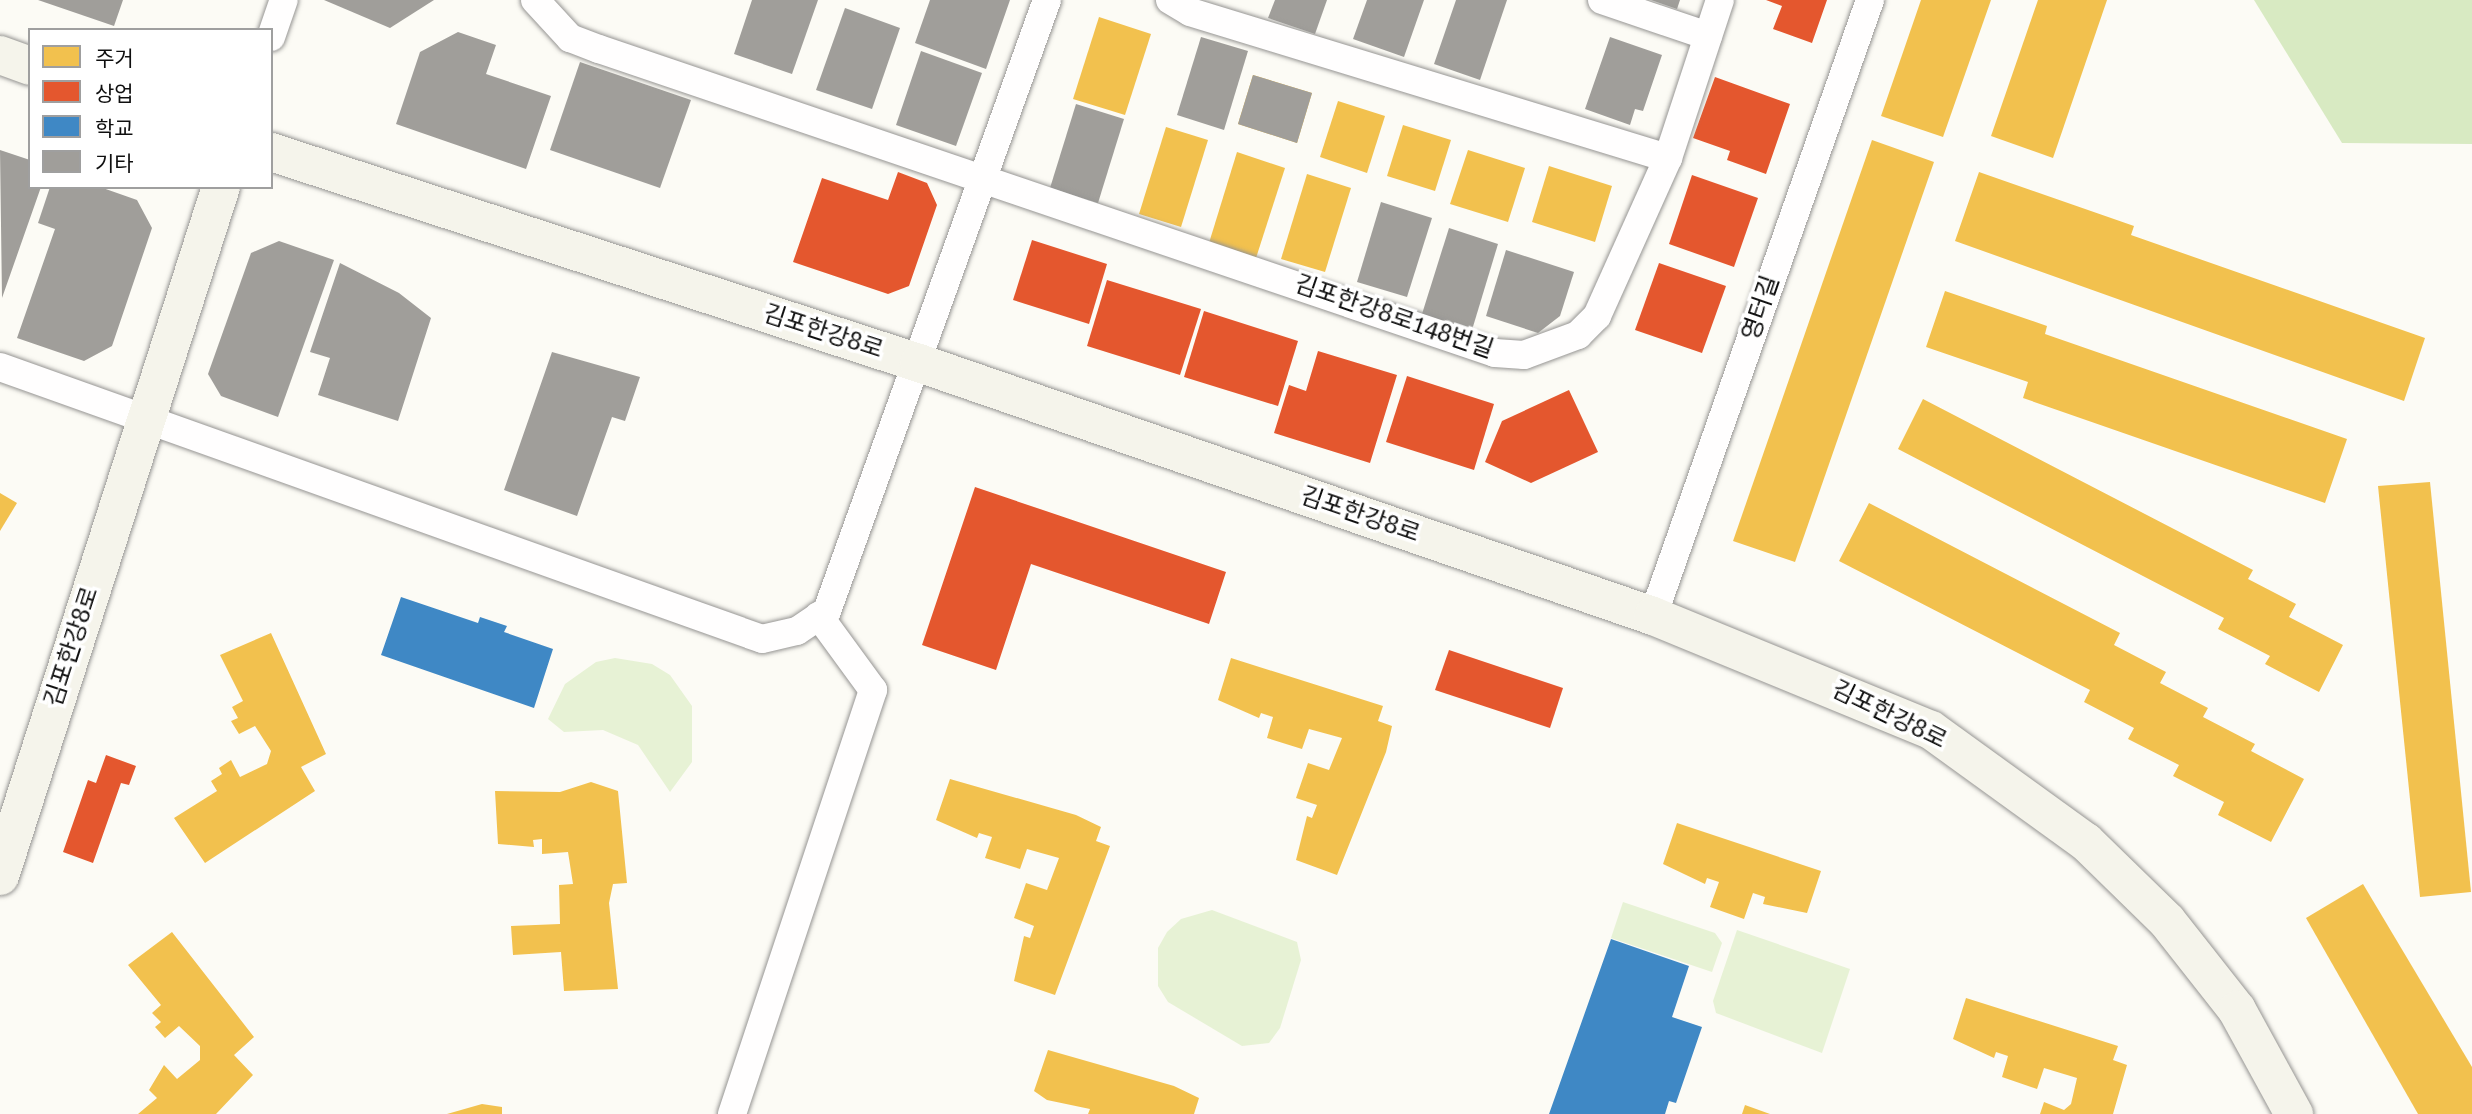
<!DOCTYPE html>
<meta charset="utf-8">
<style>
body{margin:0}
#map{position:relative;width:2472px;height:1114px;overflow:hidden;background:#fcfbf5;font-family:"Roboto Serif","Noto Sans KR",serif}
div>[style]{position:absolute}
.green>*{inset:0;background:#e7f2d5}
.forest>*{inset:0;background:#d8eac2}
.homes>*{inset:0;background:#f2c14e}
.shops>*{inset:0;background:#e4572e}
.schools>*{inset:0;background:#3f88c5}
.building>*{inset:0;background:#a09e9a}
.roads{filter:drop-shadow(0 0 2px #969593) drop-shadow(0 0 2px #969593)}
.street>*{height:28px;margin:-14px;padding:0 14px;transform-origin:14px;border-radius:14px;background:#fffefe}
.secondary>*{height:38px;margin:-19px;padding:0 19px;transform-origin:19px;border-radius:19px;background:#f5f4eb}
span{translate:-50% -50%;white-space:nowrap;text-align:center;line-height:1.15;-webkit-text-stroke:7px #fff;paint-order:stroke}
.street-label{font-size:24px;color:#0f0f0f}
.legend{position:absolute;left:28px;top:28px;width:245px;height:161px;box-sizing:border-box;background:#fff;border:2px solid #9f9f9f;margin:0;padding:9px 12px;list-style:none;font-size:21px;color:#0f0f0f}
.legend li{display:flex;align-items:center;gap:14px;height:35px}
.legend b{width:35px;border:2px solid #9f9f9f}
</style>
<div id="map">
<div class="green">
<i style="clip-path:polygon(615px 658px,652px 664px,670px 675px,692px 706px,692px 762px,670px 792px,638px 745px,603px 730px,564px 732px,548px 719px,565px 684px,596px 662px)"></i>
<i style="clip-path:polygon(1623px 902px,1715px 933px,1722px 943px,1712px 972px,1611px 938px)"></i>
<i style="clip-path:polygon(1212px 910px,1297px 942px,1301px 960px,1280px 1028px,1269px 1043px,1242px 1046px,1168px 1002px,1158px 986px,1158px 948px,1167px 932px,1181px 919px)"></i>
<i style="clip-path:polygon(1737px 930px,1850px 969px,1822px 1053px,1716px 1013px,1713px 1001px)"></i>
</div>
<div class="forest">
<i style="clip-path:polygon(2254px 0,2472px 0,2472px 144px,2342px 143px)"></i>
</div>
<div class="homes">
<i style="clip-path:polygon(1921px 0,1991px 0,1943px 137px,1881px 116px)"></i>
<i style="clip-path:polygon(2038px 0,2107px 0,2053px 158px,1991px 136px)"></i>
<i style="clip-path:polygon(1099px 17px,1151px 34px,1125px 115px,1073px 99px)"></i>
<i style="clip-path:polygon(1253px 75px,1312px 93px,1297px 143px,1238px 124px)"></i>
<i style="clip-path:polygon(1338px 101px,1385px 116px,1367px 173px,1320px 157px)"></i>
<i style="clip-path:polygon(1403px 125px,1451px 140px,1435px 191px,1387px 176px)"></i>
<i style="clip-path:polygon(1166px 127px,1208px 140px,1181px 227px,1139px 214px)"></i>
<i style="clip-path:polygon(1872px 140px,1934px 162px,1795px 562px,1733px 541px)"></i>
<i style="clip-path:polygon(1468px 150px,1525px 168px,1508px 222px,1450px 204px)"></i>
<i style="clip-path:polygon(1237px 152px,1285px 168px,1256px 258px,1209px 243px)"></i>
<i style="clip-path:polygon(1549px 166px,1612px 186px,1595px 242px,1532px 222px)"></i>
<i style="clip-path:polygon(1979px 172px,2134px 226px,2131px 235px,2425px 338px,2404px 401px,1955px 241px)"></i>
<i style="clip-path:polygon(1307px 174px,1351px 188px,1325px 272px,1281px 259px)"></i>
<i style="clip-path:polygon(1945px 291px,2047px 326px,2045px 334px,2347px 439px,2325px 503px,2023px 398px,2028px 382px,1926px 347px)"></i>
<i style="clip-path:polygon(1923px 399px,2253px 570px,2248px 579px,2296px 604px,2289px 617px,2343px 645px,2319px 692px,2265px 664px,2270px 656px,2218px 629px,2224px 618px,1898px 449px)"></i>
<i style="clip-path:polygon(2430px 482px,2471px 892px,2420px 897px,2378px 486px)"></i>
<i style="clip-path:polygon(0 493px,17px 503px,0 531px)"></i>
<i style="clip-path:polygon(1869px 503px,2120px 633px,2114px 645px,2166px 672px,2160px 683px,2208px 708px,2203px 717px,2255px 744px,2251px 751px,2304px 779px,2271px 842px,2218px 815px,2224px 802px,2173px 776px,2179px 765px,2128px 739px,2134px 728px,2084px 702px,2090px 690px,1839px 561px)"></i>
<i style="clip-path:polygon(271px 633px,326px 754px,301px 767px,315px 791px,205px 863px,174px 818px,217px 791px,211px 781px,222px 774px,219px 768px,231px 760px,240px 777px,267px 764px,271px 751px,255px 726px,239px 734px,231px 721px,238px 718px,232px 707px,243px 701px,220px 655px)"></i>
<i style="clip-path:polygon(1231px 658px,1383px 706px,1378px 721px,1392px 726px,1386px 752px,1337px 875px,1296px 860px,1307px 816px,1312px 818px,1317px 805px,1296px 798px,1308px 763px,1329px 770px,1342px 738px,1309px 729px,1302px 749px,1267px 738px,1273px 717px,1261px 713px,1259px 718px,1218px 700px)"></i>
<i style="clip-path:polygon(950px 779px,1076px 815px,1101px 827px,1096px 841px,1110px 846px,1055px 995px,1014px 981px,1024px 936px,1030px 938px,1034px 926px,1014px 918px,1026px 883px,1047px 890px,1059px 858px,1027px 849px,1020px 869px,985px 858px,992px 837px,979px 833px,977px 838px,936px 820px)"></i>
<i style="clip-path:polygon(591px 782px,618px 791px,627px 883px,613px 884px,609px 903px,618px 989px,564px 991px,561px 952px,513px 955px,511px 926px,560px 924px,559px 885px,573px 884px,568px 852px,542px 854px,542px 839px,533px 840px,534px 847px,498px 844px,495px 791px,560px 792px)"></i>
<i style="clip-path:polygon(1677px 823px,1821px 871px,1807px 913px,1763px 904px,1765px 897px,1753px 893px,1744px 919px,1710px 907px,1719px 882px,1707px 878px,1705px 884px,1663px 864px)"></i>
<i style="clip-path:polygon(2363px 884px,2472px 1067px,2472px 1114px,2418px 1114px,2306px 918px)"></i>
<i style="clip-path:polygon(172px 932px,254px 1037px,234px 1055px,253px 1075px,216px 1114px,138px 1114px,157px 1098px,149px 1090px,164px 1065px,177px 1079px,200px 1060px,200px 1046px,179px 1026px,165px 1038px,155px 1027px,161px 1022px,152px 1013px,161px 1005px,128px 965px)"></i>
<i style="clip-path:polygon(1966px 998px,2118px 1046px,2113px 1060px,2127px 1065px,2113px 1114px,2040px 1114px,2044px 1102px,2064px 1110px,2071px 1104px,2077px 1078px,2044px 1068px,2037px 1089px,2002px 1077px,2008px 1056px,1996px 1052px,1994px 1058px,1953px 1039px)"></i>
<i style="clip-path:polygon(1048px 1050px,1174px 1086px,1199px 1098px,1194px 1114px,1088px 1114px,1090px 1109px,1047px 1100px,1034px 1091px)"></i>
<i style="clip-path:polygon(482px 1104px,502px 1107px,502px 1114px,447px 1114px)"></i>
<i style="clip-path:polygon(1745px 1105px,1770px 1114px,1742px 1114px)"></i>
</div>
<div class="shops">
<i style="clip-path:polygon(1766px 0,1827px 0,1812px 43px,1773px 29px,1782px 6px)"></i>
<i style="clip-path:polygon(1715px 77px,1790px 104px,1766px 174px,1727px 160px,1730px 151px,1693px 138px)"></i>
<i style="clip-path:polygon(898px 172px,927px 183px,937px 205px,909px 286px,888px 294px,793px 262px,822px 178px,888px 200px)"></i>
<i style="clip-path:polygon(1692px 175px,1758px 198px,1734px 267px,1669px 244px)"></i>
<i style="clip-path:polygon(1032px 240px,1107px 264px,1089px 324px,1013px 300px)"></i>
<i style="clip-path:polygon(1659px 263px,1726px 286px,1702px 353px,1635px 330px)"></i>
<i style="clip-path:polygon(1107px 280px,1201px 309px,1180px 375px,1087px 346px)"></i>
<i style="clip-path:polygon(1204px 311px,1298px 341px,1278px 406px,1184px 377px)"></i>
<i style="clip-path:polygon(1318px 351px,1397px 375px,1370px 463px,1274px 433px,1289px 385px,1306px 391px)"></i>
<i style="clip-path:polygon(1407px 376px,1494px 404px,1474px 470px,1386px 442px)"></i>
<i style="clip-path:polygon(1569px 390px,1598px 452px,1531px 483px,1485px 462px,1502px 421px)"></i>
<i style="clip-path:polygon(975px 487px,1226px 572px,1209px 624px,1031px 564px,996px 670px,922px 645px)"></i>
<i style="clip-path:polygon(1449px 650px,1563px 688px,1550px 728px,1435px 690px)"></i>
<i style="clip-path:polygon(106px 755px,136px 766px,129px 785px,121px 783px,93px 863px,63px 852px,88px 780px,96px 783px)"></i>
</div>
<div class="schools">
<i style="clip-path:polygon(401px 597px,478px 623px,480px 617px,507px 626px,504px 632px,553px 649px,534px 708px,381px 655px)"></i>
<i style="clip-path:polygon(1611px 939px,1689px 966px,1672px 1017px,1702px 1027px,1676px 1103px,1669px 1101px,1665px 1114px,1549px 1114px)"></i>
</div>
<div class="building">
<i style="clip-path:polygon(38px 0,123px 0,114px 26px)"></i>
<i style="clip-path:polygon(324px 0,434px 0,390px 28px)"></i>
<i style="clip-path:polygon(752px 0,818px 0,792px 74px,734px 54px)"></i>
<i style="clip-path:polygon(930px 0,1010px 0,986px 69px,915px 43px)"></i>
<i style="clip-path:polygon(1275px 0,1327px 0,1315px 34px,1268px 18px)"></i>
<i style="clip-path:polygon(1367px 0,1424px 0,1404px 57px,1353px 39px)"></i>
<i style="clip-path:polygon(1456px 0,1507px 0,1480px 80px,1434px 64px)"></i>
<i style="clip-path:polygon(1651px 0,1680px 0,1677px 9px)"></i>
<i style="clip-path:polygon(845px 8px,900px 28px,872px 109px,816px 90px)"></i>
<i style="clip-path:polygon(458px 32px,496px 45px,486px 74px,551px 96px,526px 169px,396px 124px,420px 52px)"></i>
<i style="clip-path:polygon(1201px 37px,1248px 51px,1224px 130px,1177px 115px)"></i>
<i style="clip-path:polygon(1610px 37px,1662px 55px,1643px 111px,1635px 109px,1630px 125px,1585px 109px)"></i>
<i style="clip-path:polygon(921px 51px,982px 73px,956px 146px,896px 125px)"></i>
<i style="clip-path:polygon(580px 62px,691px 100px,660px 188px,550px 150px)"></i>
<i style="clip-path:polygon(1253px 75px,1312px 93px,1297px 143px,1238px 124px)"></i>
<i style="clip-path:polygon(1076px 104px,1124px 119px,1098px 203px,1050px 188px)"></i>
<i style="clip-path:polygon(0 150px,30px 160px,30px 187px,41px 187px,2px 298px)"></i>
<i style="clip-path:polygon(50px 187px,100px 187px,137px 200px,152px 228px,112px 346px,84px 361px,17px 338px,55px 229px,38px 223px)"></i>
<i style="clip-path:polygon(1381px 202px,1432px 218px,1407px 297px,1357px 282px)"></i>
<i style="clip-path:polygon(1449px 228px,1498px 244px,1472px 330px,1422px 314px)"></i>
<i style="clip-path:polygon(279px 241px,334px 260px,278px 417px,221px 396px,208px 374px,251px 253px)"></i>
<i style="clip-path:polygon(1506px 250px,1574px 272px,1560px 316px,1538px 333px,1486px 316px)"></i>
<i style="clip-path:polygon(340px 263px,399px 293px,431px 318px,398px 421px,318px 395px,330px 358px,310px 352px)"></i>
<i style="clip-path:polygon(552px 352px,640px 377px,625px 421px,612px 417px,577px 516px,504px 490px)"></i>
</div>
<div class="roads">
<div class="street">
<i style="left:535px;top:0;width:52px;rotate:47.4deg"></i>
<i style="left:570px;top:38px;width:31px;rotate:21deg"></i>
<i style="left:599px;top:49px;width:946px;rotate:18.74deg"></i>
<i style="left:1495px;top:353px;width:29px;rotate:4deg"></i>
<i style="left:1524px;top:355px;width:58px;rotate:-20.3deg"></i>
<i style="left:1578px;top:335px;width:27px;rotate:-45deg"></i>
<i style="left:1597px;top:316px;width:173px;rotate:-65.8deg"></i>
<i style="left:1668px;top:158px;width:166px;rotate:-71.8deg"></i>
<i style="left:1170px;top:0;width:23px;rotate:31deg"></i>
<i style="left:1190px;top:12px;width:500px;rotate:17deg"></i>
<i style="left:1602px;top:0;width:112px;rotate:18.8deg"></i>
<i style="left:271px;top:37px;width:39px;rotate:-71deg"></i>
<i style="left:0;top:367px;width:809px;rotate:19.64deg"></i>
<i style="left:762px;top:639px;width:36px;rotate:-13deg"></i>
<i style="left:797px;top:631px;width:36px;rotate:-34deg"></i>
<i style="left:827px;top:611px;width:649px;rotate:-70.2deg"></i>
<i style="left:1653px;top:616px;width:653px;rotate:-70.59deg"></i>
<i style="left:732px;top:1114px;width:447px;rotate:-71.6deg"></i>
<i style="left:873px;top:690px;width:92px;rotate:-126.1deg"></i>
</div>
<div class="secondary">
<i style="left:0;top:55px;width:32px;rotate:20deg"></i>
<i style="left:271px;top:152px;width:681px;rotate:18.04deg"></i>
<i style="left:919px;top:363px;width:776px;rotate:19.02deg"></i>
<i style="left:1653px;top:616px;width:300px;rotate:22.3deg"></i>
<i style="left:1931px;top:730px;width:191px;rotate:35.9deg"></i>
<i style="left:2086px;top:842px;width:113px;rotate:44.3deg"></i>
<i style="left:2167px;top:921px;width:113px;rotate:51.8deg"></i>
<i style="left:2237px;top:1010px;width:119px;rotate:61.3deg"></i>
<i style="left:0;top:876px;width:724px;rotate:-72.22deg"></i>
</div>
</div>
<div class="street-label">
<span style="left:1761px;top:308px;rotate:-71deg">영터길</span>
<span style="left:1394px;top:317px;rotate:19deg">김포한강8로148번길</span>
<span style="left:823px;top:332px;rotate:18deg">김포한강8로</span>
<span style="left:1360px;top:515px;rotate:19deg">김포한강8로</span>
<span style="left:72px;top:647px;rotate:-72deg">김포한강8로</span>
<span style="left:1889px;top:715px;rotate:26deg">김포한강8로</span>
</div>
<ul class="legend">
<li><b style="height:19px;background:#f2c14e"></b>주거</li>
<li><b style="height:19px;background:#e4572e"></b>상업</li>
<li><b style="height:19px;background:#3f88c5"></b>학교</li>
<li><b style="height:19px;background:#a09e9a"></b>기타</li>
</ul>
</div>
